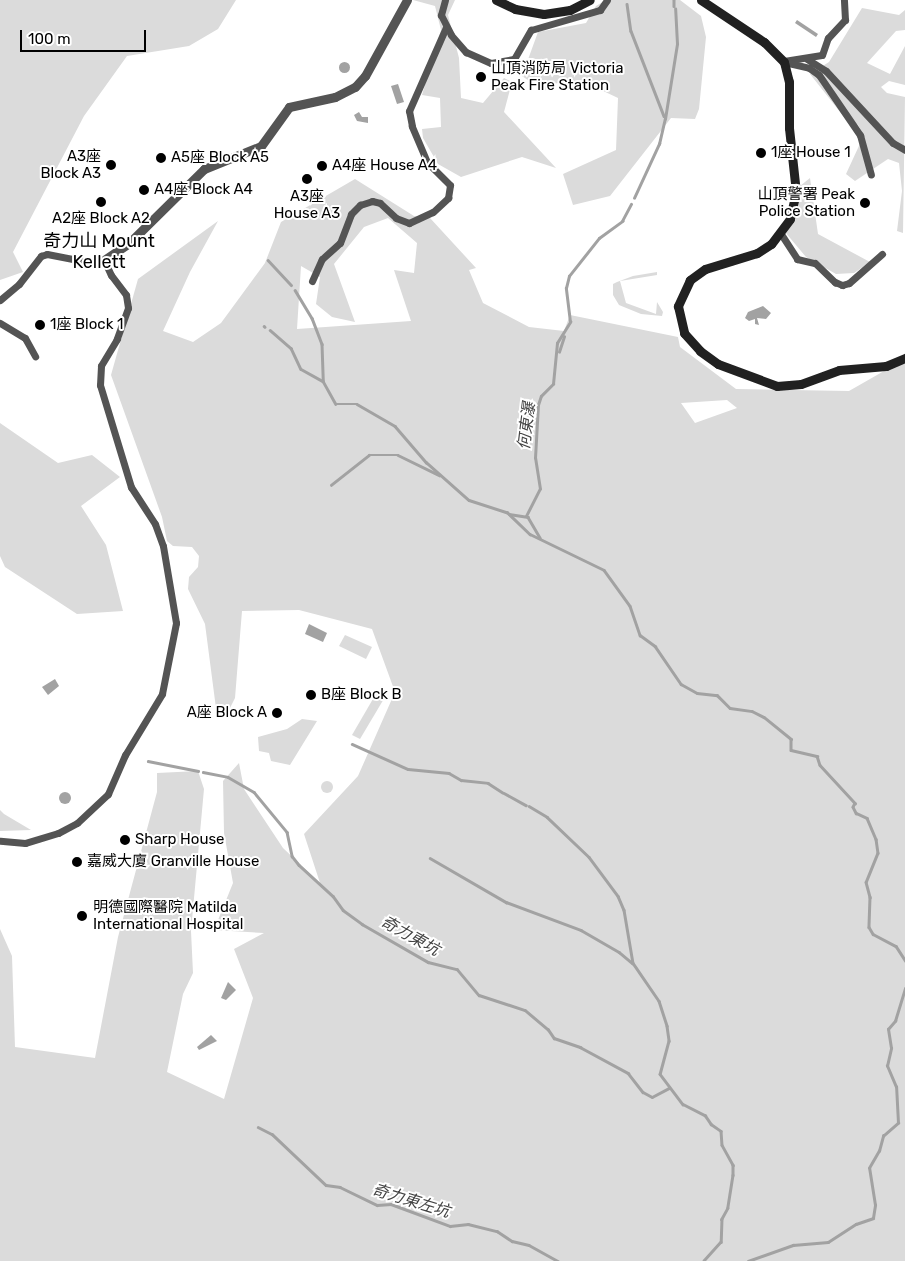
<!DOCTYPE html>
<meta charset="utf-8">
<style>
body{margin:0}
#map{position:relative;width:905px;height:1261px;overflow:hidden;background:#fff;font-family:Rubik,"Noto Sans TC",sans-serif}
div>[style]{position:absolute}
.green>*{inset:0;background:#dbdbdb}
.round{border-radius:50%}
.water>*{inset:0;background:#a2a2a2}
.stream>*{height:2.5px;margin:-1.25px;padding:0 1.25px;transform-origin:1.25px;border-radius:1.25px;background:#a2a2a2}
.minor>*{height:7px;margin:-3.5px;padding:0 3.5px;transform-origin:3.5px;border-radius:3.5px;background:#545454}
.tertiary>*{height:9px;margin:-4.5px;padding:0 4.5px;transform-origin:4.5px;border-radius:4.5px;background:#545454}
.secondary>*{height:9px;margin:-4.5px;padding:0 4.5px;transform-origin:4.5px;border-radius:4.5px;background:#212121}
.dots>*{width:14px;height:14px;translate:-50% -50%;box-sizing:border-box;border:2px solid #fff;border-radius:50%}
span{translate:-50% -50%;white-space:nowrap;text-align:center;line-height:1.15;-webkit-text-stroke:4px #fff;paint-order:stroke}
.poi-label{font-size:15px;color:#000}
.left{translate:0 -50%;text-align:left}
.right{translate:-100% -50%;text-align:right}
.water-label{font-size:16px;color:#434343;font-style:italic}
.quarter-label{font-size:18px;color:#000}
.scale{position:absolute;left:20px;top:30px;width:126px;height:22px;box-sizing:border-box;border:2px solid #000;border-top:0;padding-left:6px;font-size:15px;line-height:18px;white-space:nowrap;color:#000;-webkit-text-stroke:4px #fff;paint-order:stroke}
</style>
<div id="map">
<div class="green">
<i style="clip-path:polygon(0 0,236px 0,218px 29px,189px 46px,127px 56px,84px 116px,13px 252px,23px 272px,0 280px)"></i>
<i style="clip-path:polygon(413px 0,455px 0,448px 15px,459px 58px,461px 98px,483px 103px,504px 78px,512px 82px,504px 112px,556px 168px,522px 157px,461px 177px,438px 164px,423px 138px,422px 129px,441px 127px,440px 98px,422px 95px,441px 30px,435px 6px)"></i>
<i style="clip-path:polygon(606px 0,680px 0,701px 16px,706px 37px,699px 109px,695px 119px,671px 118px,610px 196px,573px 205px,563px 174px,616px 150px,618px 98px,580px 80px,567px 85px,557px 83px,544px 91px,522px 76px,538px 32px,586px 23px,596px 6px)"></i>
<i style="clip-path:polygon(862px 8px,899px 15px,905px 10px,905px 30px,896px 31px,867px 63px,890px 74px,905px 46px,905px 85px,889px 81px,881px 87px,887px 93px,905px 97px,903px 233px,897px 231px,902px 191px,899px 163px,888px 159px,855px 181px,846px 174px,864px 135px,858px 125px,844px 117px,810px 74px,829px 62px)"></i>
<i style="clip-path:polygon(810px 178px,818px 234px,870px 262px,854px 273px,836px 274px,806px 257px,785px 232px,798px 210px,800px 186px)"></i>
<i style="clip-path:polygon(evenodd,355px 179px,414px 216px,430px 218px,476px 268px,469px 270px,483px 303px,529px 327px,564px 331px,570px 315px,678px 337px,680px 347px,736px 389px,849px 391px,905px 359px,905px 1261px,0 1261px,0 929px,12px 956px,15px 1047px,95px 1058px,118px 937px,157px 792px,157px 773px,198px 771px,204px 789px,191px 931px,193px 973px,183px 994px,167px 1072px,224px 1099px,253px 998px,234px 949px,264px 933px,214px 930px,233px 883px,224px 833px,223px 781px,239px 763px,244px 789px,283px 848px,320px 883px,304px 834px,358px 776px,395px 692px,372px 629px,299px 610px,242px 611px,235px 698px,226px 716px,217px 716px,205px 624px,188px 589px,189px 577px,198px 567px,199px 556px,192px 547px,173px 546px,167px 541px,162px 517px,111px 375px,138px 279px,218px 221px,190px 272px,163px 331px,193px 342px,221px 323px,265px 263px,281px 222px,355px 179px,388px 218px,417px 243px,414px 273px,394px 270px,411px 321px,297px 329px,301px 266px,320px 277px,316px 304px,332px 317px,355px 322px,334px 264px,364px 227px,388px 218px,355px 179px,727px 400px,737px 408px,695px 423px,681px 403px,727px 400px)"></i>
<i style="clip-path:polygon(657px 272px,657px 275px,620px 281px,626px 303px,656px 314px,657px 302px,663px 312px,662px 316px,641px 314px,619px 305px,613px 295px,613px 284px,617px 282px,633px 276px)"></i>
<i style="clip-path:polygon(0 423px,58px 463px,92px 455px,120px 477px,81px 506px,106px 545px,123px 611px,77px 614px,5px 567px,0 556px)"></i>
<i style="clip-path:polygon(345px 635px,372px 647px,366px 659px,339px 646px)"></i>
<i style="clip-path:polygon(377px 692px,385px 697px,360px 739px,352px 735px)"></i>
<i style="clip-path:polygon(302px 719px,317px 721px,290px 765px,271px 761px,269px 753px,259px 751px,258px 737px,287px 729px)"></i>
<i class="round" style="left:321px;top:781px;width:12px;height:12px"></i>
<i style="clip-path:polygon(0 810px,4px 814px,31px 830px,0 831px)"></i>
</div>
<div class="water">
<i style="clip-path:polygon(797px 20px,818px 34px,816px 37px,795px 23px)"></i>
<i class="round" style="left:338.5px;top:61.5px;width:11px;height:11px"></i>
<i style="clip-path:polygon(398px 84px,404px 102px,397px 104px,391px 86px)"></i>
<i style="clip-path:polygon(359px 112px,362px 117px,368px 117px,368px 123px,357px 121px,354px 115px)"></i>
<i style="clip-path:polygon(763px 306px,771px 313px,766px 319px,757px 318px,759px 325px,755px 324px,755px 319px,749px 321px,745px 318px,748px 312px)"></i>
<i style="clip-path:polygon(309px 624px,327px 633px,323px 642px,305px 634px)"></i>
<i style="clip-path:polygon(55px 679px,59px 686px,48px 695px,42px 687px)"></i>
<i class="round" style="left:59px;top:792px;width:12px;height:12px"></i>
<i style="clip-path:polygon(228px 982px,236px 990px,226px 1000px,221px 998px)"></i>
<i style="clip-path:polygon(211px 1035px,217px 1041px,199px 1050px,197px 1047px)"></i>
</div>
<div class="stream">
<i style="left:674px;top:0;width:6px;rotate:90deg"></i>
<i style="left:627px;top:4px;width:27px;rotate:82deg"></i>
<i style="left:631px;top:31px;width:91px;rotate:68.8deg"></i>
<i style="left:634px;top:198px;width:60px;rotate:-65.2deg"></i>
<i style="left:659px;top:144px;width:26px;rotate:-77deg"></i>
<i style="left:665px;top:119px;width:76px;rotate:-80.9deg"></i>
<i style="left:677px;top:44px;width:35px;rotate:-93deg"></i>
<i style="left:268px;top:260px;width:34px;rotate:47deg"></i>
<i style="left:295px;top:290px;width:33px;rotate:59deg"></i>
<i style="left:312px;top:318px;width:28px;rotate:69deg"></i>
<i style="left:322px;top:344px;width:37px;rotate:88deg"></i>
<i style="left:323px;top:381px;width:26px;rotate:61deg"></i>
<i style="left:336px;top:404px;width:21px"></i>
<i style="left:357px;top:404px;width:44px;rotate:30.1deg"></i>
<i style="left:395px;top:426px;width:48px;rotate:49.3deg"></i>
<i style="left:426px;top:462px;width:57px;rotate:41.5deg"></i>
<i style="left:469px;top:500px;width:40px;rotate:18deg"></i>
<i style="left:507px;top:512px;width:32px;rotate:44deg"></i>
<i style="left:530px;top:534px;width:82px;rotate:25.9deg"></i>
<i style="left:604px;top:570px;width:44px;rotate:54.2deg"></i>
<i style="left:630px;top:606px;width:31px;rotate:71deg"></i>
<i style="left:640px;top:635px;width:19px;rotate:36deg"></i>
<i style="left:655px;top:646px;width:46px;rotate:55.6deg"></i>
<i style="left:681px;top:684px;width:18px;rotate:29deg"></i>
<i style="left:697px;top:693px;width:20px;rotate:6deg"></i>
<i style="left:717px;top:695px;width:18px;rotate:45deg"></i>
<i style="left:730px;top:708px;width:22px;rotate:8deg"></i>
<i style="left:752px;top:711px;width:13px;rotate:27deg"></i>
<i style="left:764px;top:717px;width:35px;rotate:39deg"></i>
<i style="left:791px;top:739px;width:11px;rotate:90deg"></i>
<i style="left:791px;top:750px;width:27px;rotate:13deg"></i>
<i style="left:817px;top:756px;width:9px;rotate:72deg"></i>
<i style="left:820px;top:765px;width:52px;rotate:47.4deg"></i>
<i style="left:855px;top:803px;width:4px;rotate:117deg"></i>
<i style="left:853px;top:807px;width:7px;rotate:63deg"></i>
<i style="left:856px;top:813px;width:12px;rotate:24deg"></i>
<i style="left:867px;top:818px;width:23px;rotate:67deg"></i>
<i style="left:876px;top:839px;width:14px;rotate:82deg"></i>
<i style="left:878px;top:853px;width:31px;rotate:112deg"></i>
<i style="left:866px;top:882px;width:16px;rotate:75deg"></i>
<i style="left:870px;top:897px;width:30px;rotate:92deg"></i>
<i style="left:869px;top:927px;width:8px;rotate:60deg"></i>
<i style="left:873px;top:934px;width:26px;rotate:28deg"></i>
<i style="left:896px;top:946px;width:17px;rotate:57deg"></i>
<i style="left:264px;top:326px;width:1px;rotate:45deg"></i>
<i style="left:270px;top:330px;width:28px;rotate:41deg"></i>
<i style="left:291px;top:348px;width:23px;rotate:65deg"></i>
<i style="left:301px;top:369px;width:25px;rotate:29deg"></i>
<i style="left:559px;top:352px;width:16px;rotate:-72deg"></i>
<i style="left:331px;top:485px;width:48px;rotate:-38.3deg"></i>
<i style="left:369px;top:455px;width:29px"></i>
<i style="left:398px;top:455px;width:46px;rotate:26deg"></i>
<i style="left:509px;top:514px;width:19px;rotate:9deg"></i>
<i style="left:528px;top:517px;width:24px;rotate:60deg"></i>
<i style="left:526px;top:516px;width:30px;rotate:-63deg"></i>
<i style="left:540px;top:489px;width:31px;rotate:-99deg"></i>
<i style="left:535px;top:458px;width:53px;rotate:-86.8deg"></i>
<i style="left:538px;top:405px;width:9px;rotate:-72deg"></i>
<i style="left:541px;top:396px;width:17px;rotate:-45deg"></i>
<i style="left:553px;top:384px;width:41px;rotate:-84.4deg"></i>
<i style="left:557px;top:343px;width:25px;rotate:-58deg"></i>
<i style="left:570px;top:322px;width:34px;rotate:-97deg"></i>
<i style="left:566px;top:288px;width:12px;rotate:-76deg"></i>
<i style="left:569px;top:276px;width:48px;rotate:-51.7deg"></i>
<i style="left:599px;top:238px;width:29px;rotate:-36deg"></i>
<i style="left:622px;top:221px;width:19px;rotate:-62deg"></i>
<i style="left:352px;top:744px;width:61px;rotate:24.1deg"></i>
<i style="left:408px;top:769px;width:41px;rotate:5.6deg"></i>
<i style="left:449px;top:773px;width:14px;rotate:30deg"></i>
<i style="left:461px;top:780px;width:27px;rotate:6deg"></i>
<i style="left:488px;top:783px;width:17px;rotate:33deg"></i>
<i style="left:148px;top:761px;width:51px;rotate:11.3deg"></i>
<i style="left:203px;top:772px;width:25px;rotate:11deg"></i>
<i style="left:228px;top:777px;width:30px;rotate:30deg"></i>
<i style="left:254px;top:792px;width:52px;rotate:50.5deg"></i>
<i style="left:287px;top:832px;width:25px;rotate:78deg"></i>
<i style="left:292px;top:856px;width:11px;rotate:52deg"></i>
<i style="left:299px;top:865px;width:46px;rotate:42.4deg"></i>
<i style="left:333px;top:896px;width:17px;rotate:54deg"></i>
<i style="left:343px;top:910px;width:24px;rotate:36deg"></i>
<i style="left:362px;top:924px;width:76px;rotate:29.9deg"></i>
<i style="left:428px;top:962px;width:30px;rotate:14deg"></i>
<i style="left:457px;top:969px;width:34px;rotate:50deg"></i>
<i style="left:479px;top:995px;width:48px;rotate:18.1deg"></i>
<i style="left:525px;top:1010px;width:30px;rotate:40deg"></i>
<i style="left:548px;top:1029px;width:11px;rotate:56deg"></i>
<i style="left:554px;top:1038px;width:28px;rotate:19deg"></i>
<i style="left:580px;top:1047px;width:55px;rotate:28.4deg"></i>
<i style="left:628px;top:1073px;width:24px;rotate:52deg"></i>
<i style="left:643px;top:1092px;width:10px;rotate:29deg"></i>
<i style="left:652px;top:1097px;width:19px;rotate:-28deg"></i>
<i style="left:504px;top:793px;width:25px;rotate:29deg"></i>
<i style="left:529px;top:806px;width:21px;rotate:31deg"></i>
<i style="left:547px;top:817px;width:58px;rotate:43.6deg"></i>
<i style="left:589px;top:857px;width:49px;rotate:53.4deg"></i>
<i style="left:618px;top:896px;width:15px;rotate:67deg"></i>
<i style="left:624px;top:910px;width:54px;rotate:80.4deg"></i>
<i style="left:633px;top:963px;width:46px;rotate:55.6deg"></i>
<i style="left:659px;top:1001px;width:26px;rotate:72deg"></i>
<i style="left:667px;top:1026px;width:15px;rotate:82deg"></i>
<i style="left:669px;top:1041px;width:34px;rotate:105deg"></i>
<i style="left:660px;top:1074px;width:38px;rotate:53deg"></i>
<i style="left:683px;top:1104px;width:25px;rotate:27deg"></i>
<i style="left:705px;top:1115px;width:11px;rotate:56deg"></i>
<i style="left:711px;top:1124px;width:12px;rotate:35deg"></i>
<i style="left:721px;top:1131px;width:14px;rotate:86deg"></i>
<i style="left:722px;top:1145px;width:23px;rotate:61deg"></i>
<i style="left:733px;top:1165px;width:10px;rotate:90deg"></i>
<i style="left:733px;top:1175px;width:33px;rotate:99deg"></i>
<i style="left:728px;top:1208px;width:13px;rotate:119deg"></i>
<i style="left:722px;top:1219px;width:23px;rotate:92deg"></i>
<i style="left:721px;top:1242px;width:25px;rotate:132deg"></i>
<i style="left:430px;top:858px;width:88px;rotate:30.1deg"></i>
<i style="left:506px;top:902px;width:80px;rotate:20.5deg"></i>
<i style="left:581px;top:930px;width:44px;rotate:30.1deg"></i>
<i style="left:619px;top:952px;width:17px;rotate:40deg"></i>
<i style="left:258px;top:1127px;width:16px;rotate:27deg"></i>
<i style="left:272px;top:1134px;width:74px;rotate:43.4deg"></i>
<i style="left:326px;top:1185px;width:14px;rotate:8deg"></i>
<i style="left:340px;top:1187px;width:41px;rotate:25.9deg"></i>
<i style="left:377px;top:1205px;width:14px;rotate:-4deg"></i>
<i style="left:391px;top:1204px;width:63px;rotate:20.4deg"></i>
<i style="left:450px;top:1226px;width:18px;rotate:-6deg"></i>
<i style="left:468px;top:1224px;width:30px;rotate:14deg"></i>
<i style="left:497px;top:1231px;width:18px;rotate:34deg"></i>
<i style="left:512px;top:1241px;width:17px;rotate:13deg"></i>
<i style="left:529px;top:1245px;width:33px;rotate:29deg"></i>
<i style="left:748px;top:1261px;width:48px;rotate:-19.6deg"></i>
<i style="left:793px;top:1245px;width:35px;rotate:-5deg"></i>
<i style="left:828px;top:1242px;width:33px;rotate:-33deg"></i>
<i style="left:856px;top:1224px;width:18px;rotate:-19deg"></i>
<i style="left:873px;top:1218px;width:13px;rotate:-81deg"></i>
<i style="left:875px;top:1205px;width:37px;rotate:-99deg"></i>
<i style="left:869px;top:1168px;width:20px;rotate:-60deg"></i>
<i style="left:879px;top:1151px;width:16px;rotate:-75deg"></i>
<i style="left:883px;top:1136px;width:20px;rotate:-41deg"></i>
<i style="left:898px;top:1123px;width:36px;rotate:-93deg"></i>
<i style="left:896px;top:1087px;width:23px;rotate:-113deg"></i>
<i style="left:887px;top:1066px;width:18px;rotate:-77deg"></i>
<i style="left:891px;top:1048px;width:19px;rotate:-99deg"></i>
<i style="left:888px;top:1029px;width:11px;rotate:-49deg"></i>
<i style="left:895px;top:1021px;width:34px;rotate:-73deg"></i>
</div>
<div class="minor">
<i style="left:445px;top:0;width:16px;rotate:105deg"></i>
<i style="left:441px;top:15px;width:22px;rotate:63deg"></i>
<i style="left:451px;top:35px;width:23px;rotate:49deg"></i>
<i style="left:466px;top:52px;width:27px;rotate:24deg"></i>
<i style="left:491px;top:63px;width:23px;rotate:-10deg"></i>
<i style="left:514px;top:59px;width:34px;rotate:-60deg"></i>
<i style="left:531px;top:30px;width:72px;rotate:-16.2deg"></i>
<i style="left:600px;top:10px;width:12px;rotate:-55deg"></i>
<i style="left:807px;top:59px;width:22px;rotate:32deg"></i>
<i style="left:826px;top:71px;width:98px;rotate:47.1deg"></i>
<i style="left:893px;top:143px;width:14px;rotate:30deg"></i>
<i style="left:784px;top:61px;width:38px;rotate:-9deg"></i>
<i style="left:822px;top:55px;width:18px;rotate:-71deg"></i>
<i style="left:828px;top:38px;width:25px;rotate:-47deg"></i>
<i style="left:845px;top:20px;width:20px;rotate:-93deg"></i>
<i style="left:784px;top:62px;width:26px;rotate:13deg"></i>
<i style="left:809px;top:68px;width:12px;rotate:35deg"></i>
<i style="left:819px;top:75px;width:73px;rotate:55.7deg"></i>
<i style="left:860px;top:135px;width:41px;rotate:74.6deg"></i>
<i style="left:781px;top:234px;width:30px;rotate:57deg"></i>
<i style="left:797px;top:259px;width:18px;rotate:13deg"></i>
<i style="left:815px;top:263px;width:28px;rotate:44deg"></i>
<i style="left:835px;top:282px;width:8px;rotate:23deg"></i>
<i style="left:842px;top:285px;width:7px;rotate:-16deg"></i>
<i style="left:849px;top:283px;width:44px;rotate:-41.3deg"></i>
<i style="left:312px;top:281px;width:24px;rotate:-66deg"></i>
<i style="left:322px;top:259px;width:24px;rotate:-42deg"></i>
<i style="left:340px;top:243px;width:31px;rotate:-69deg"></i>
<i style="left:351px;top:214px;width:13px;rotate:-45deg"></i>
<i style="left:360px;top:205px;width:13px;rotate:-18deg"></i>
<i style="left:372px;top:201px;width:8px;rotate:14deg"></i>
<i style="left:380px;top:203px;width:22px;rotate:43deg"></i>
<i style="left:396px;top:218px;width:14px;rotate:21deg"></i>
<i style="left:409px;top:223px;width:26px;rotate:-25deg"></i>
<i style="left:433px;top:212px;width:21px;rotate:-43deg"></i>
<i style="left:448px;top:198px;width:13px;rotate:-81deg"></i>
<i style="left:450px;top:185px;width:33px;rotate:-135deg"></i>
<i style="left:427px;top:162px;width:39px;rotate:-113deg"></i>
<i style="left:412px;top:126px;width:15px;rotate:-101deg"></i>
<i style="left:409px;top:111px;width:92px;rotate:-66.2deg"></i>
<i style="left:0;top:300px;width:25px;rotate:-40deg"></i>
<i style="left:19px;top:284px;width:36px;rotate:-52deg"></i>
<i style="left:41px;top:256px;width:6px;rotate:-18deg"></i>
<i style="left:47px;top:254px;width:42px;rotate:11deg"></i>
<i style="left:88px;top:262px;width:16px;rotate:-7deg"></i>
<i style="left:104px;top:260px;width:17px;rotate:65deg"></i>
<i style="left:111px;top:275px;width:25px;rotate:53deg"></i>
<i style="left:126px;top:295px;width:13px;rotate:81deg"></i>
<i style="left:128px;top:308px;width:33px;rotate:110deg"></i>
<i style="left:117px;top:339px;width:31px;rotate:121deg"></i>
<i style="left:101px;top:366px;width:19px;rotate:93deg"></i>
<i style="left:100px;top:385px;width:107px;rotate:73.1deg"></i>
<i style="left:131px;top:487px;width:44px;rotate:57deg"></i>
<i style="left:155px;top:524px;width:23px;rotate:70deg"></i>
<i style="left:163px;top:546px;width:78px;rotate:80.4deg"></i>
<i style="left:176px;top:623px;width:72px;rotate:101.2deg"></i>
<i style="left:162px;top:694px;width:71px;rotate:121.2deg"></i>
<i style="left:125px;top:755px;width:43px;rotate:113.6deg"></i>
<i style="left:108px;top:794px;width:42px;rotate:136.9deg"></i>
<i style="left:77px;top:823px;width:21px;rotate:152deg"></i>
<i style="left:58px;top:833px;width:34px;rotate:163deg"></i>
<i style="left:25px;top:843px;width:25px;rotate:-175deg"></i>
<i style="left:0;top:323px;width:29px;rotate:31deg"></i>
<i style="left:25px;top:338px;width:21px;rotate:61deg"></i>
</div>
<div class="tertiary">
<i style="left:104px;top:260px;width:29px;rotate:-34deg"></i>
<i style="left:128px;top:244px;width:107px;rotate:-44.6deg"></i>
<i style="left:204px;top:169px;width:61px;rotate:-22deg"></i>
<i style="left:261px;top:146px;width:48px;rotate:-54.3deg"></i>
<i style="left:289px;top:107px;width:47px;rotate:-12.3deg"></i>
<i style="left:335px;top:97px;width:22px;rotate:-27deg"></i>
<i style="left:355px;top:87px;width:15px;rotate:-48deg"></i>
<i style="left:365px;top:76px;width:87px;rotate:-61.1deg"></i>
</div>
<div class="secondary">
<i style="left:496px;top:0;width:21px;rotate:25deg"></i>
<i style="left:515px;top:9px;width:29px;rotate:10deg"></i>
<i style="left:544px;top:14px;width:26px;rotate:-9deg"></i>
<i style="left:570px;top:10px;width:22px;rotate:-27deg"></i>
<i style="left:701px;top:0;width:76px;rotate:33.7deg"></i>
<i style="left:764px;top:42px;width:28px;rotate:45deg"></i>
<i style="left:784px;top:62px;width:21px;rotate:76deg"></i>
<i style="left:789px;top:82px;width:46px;rotate:90deg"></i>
<i style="left:789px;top:128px;width:64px;rotate:83.8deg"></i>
<i style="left:796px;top:192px;width:28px;rotate:103deg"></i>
<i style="left:790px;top:219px;width:31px;rotate:127deg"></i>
<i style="left:771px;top:244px;width:17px;rotate:147deg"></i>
<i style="left:757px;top:253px;width:54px;rotate:162.9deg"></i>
<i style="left:705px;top:269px;width:19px;rotate:144deg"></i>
<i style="left:690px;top:280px;width:29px;rotate:115deg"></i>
<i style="left:678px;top:306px;width:28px;rotate:77deg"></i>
<i style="left:684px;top:333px;width:24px;rotate:48deg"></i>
<i style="left:700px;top:351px;width:22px;rotate:36deg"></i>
<i style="left:718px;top:364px;width:63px;rotate:20.4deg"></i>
<i style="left:777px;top:386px;width:24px;rotate:-5deg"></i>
<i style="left:801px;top:384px;width:40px;rotate:-20.2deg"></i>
<i style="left:839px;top:370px;width:47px;rotate:-4.9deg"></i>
<i style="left:886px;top:366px;width:21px;rotate:-23deg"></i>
</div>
<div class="dots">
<i style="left:481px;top:77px;background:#000"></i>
<i style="left:761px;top:153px;background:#000"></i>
<i style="left:161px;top:158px;background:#000"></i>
<i style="left:111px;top:165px;background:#000"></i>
<i style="left:322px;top:166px;background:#000"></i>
<i style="left:307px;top:179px;background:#000"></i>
<i style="left:144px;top:190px;background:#000"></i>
<i style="left:101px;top:202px;background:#000"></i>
<i style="left:865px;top:203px;background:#000"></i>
<i style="left:40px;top:325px;background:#000"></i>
<i style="left:311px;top:695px;background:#000"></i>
<i style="left:277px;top:713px;background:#000"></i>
<i style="left:125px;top:840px;background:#000"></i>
<i style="left:77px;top:862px;background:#000"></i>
<i style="left:82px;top:916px;background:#000"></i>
</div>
<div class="poi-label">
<span class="left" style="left:491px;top:77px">山頂消防局 Victoria<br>Peak Fire Station</span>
<span class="left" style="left:771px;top:153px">1座 House 1</span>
<span class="right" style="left:101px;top:165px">A3座<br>Block A3</span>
<span class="left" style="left:171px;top:158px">A5座 Block A5</span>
<span class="left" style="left:332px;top:166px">A4座 House A4</span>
<span class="left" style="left:154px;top:190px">A4座 Block A4</span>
<span class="right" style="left:855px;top:203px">山頂警署 Peak<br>Police Station</span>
<span style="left:307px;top:205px">A3座<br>House A3</span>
<span style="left:101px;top:219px">A2座 Block A2</span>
<span class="left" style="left:50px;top:325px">1座 Block 1</span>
<span class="left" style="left:321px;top:695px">B座 Block B</span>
<span class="right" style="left:267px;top:713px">A座 Block A</span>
<span class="left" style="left:135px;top:840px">Sharp House</span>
<span class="left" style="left:87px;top:862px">嘉威大廈 Granville House</span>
<span class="left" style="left:93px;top:916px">明德國際醫院 Matilda<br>International Hospital</span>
</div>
<div class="water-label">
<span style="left:527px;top:426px;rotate:-83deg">何東瀑</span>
<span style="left:410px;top:936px;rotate:29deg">奇力東坑</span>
<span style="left:411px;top:1201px;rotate:17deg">奇力東左坑</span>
</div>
<div class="quarter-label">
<span style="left:99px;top:252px">奇力山 Mount<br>Kellett</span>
</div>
<div class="scale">100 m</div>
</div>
